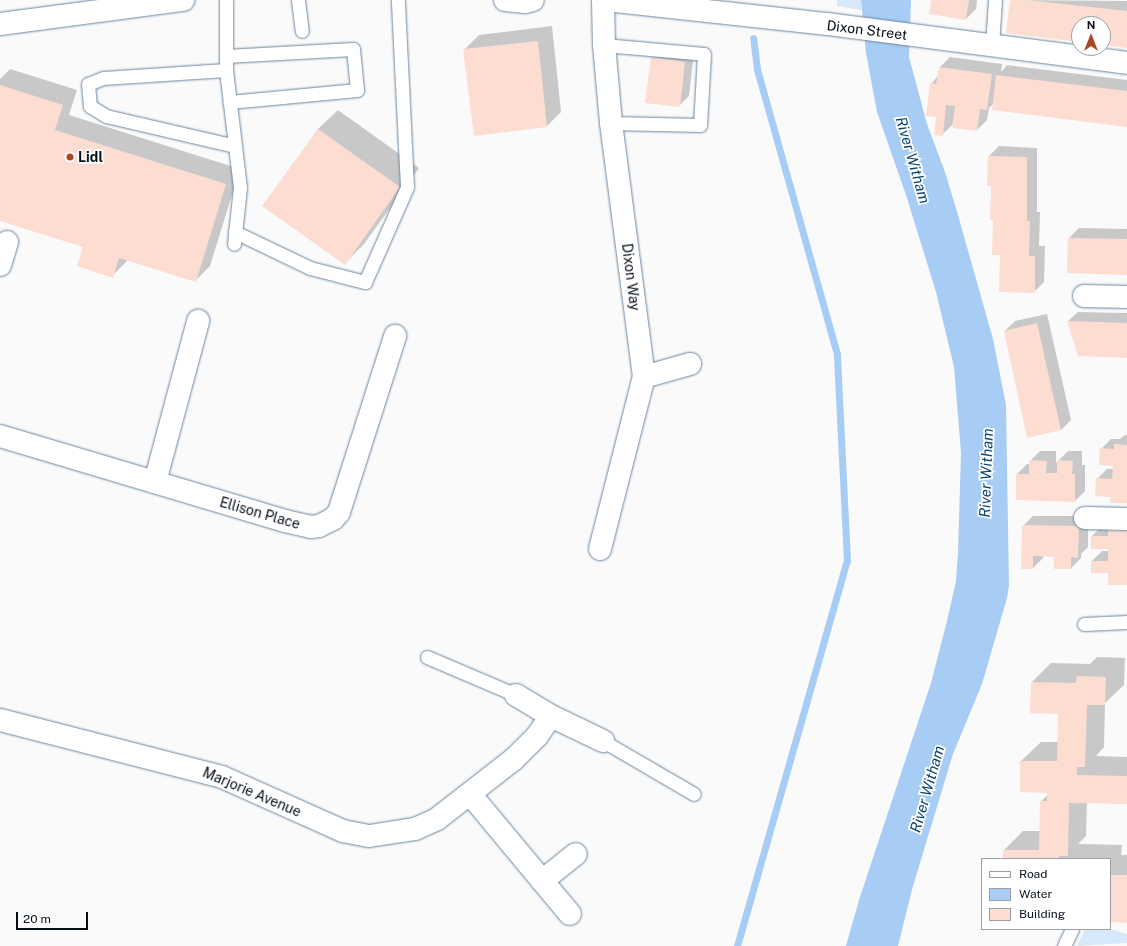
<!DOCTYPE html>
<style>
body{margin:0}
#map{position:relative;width:1127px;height:946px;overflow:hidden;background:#fafafa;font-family:"Public Sans",sans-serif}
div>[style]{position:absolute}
.green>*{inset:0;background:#d7e8fb}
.water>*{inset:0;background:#a7cdf5}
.shadow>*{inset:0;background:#0003}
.stream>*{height:7px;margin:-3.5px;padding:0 3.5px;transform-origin:3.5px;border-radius:3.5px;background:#a7cdf5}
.building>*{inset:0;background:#fddcd2}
.roads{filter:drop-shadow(0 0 1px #6c859f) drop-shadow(0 0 1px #6c859f)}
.lane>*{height:13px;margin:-6.5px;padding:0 6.5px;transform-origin:6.5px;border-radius:6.5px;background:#fff}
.street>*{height:22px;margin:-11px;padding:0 11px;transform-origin:11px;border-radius:11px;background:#fff}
.secondary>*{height:22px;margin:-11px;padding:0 11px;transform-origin:11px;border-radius:11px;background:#fff}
.dots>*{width:11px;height:11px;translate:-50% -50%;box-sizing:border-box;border:2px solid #fff;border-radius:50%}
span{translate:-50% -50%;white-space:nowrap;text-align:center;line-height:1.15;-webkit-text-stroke:3.5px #fff;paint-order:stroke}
.street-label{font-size:14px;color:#060e18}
.poi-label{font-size:14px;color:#060e18;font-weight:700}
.left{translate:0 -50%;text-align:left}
.water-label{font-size:15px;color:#084272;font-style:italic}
.legend{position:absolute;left:981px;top:858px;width:130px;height:72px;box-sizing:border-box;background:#fff;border:1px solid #9b9fa3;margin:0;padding:5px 7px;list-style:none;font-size:12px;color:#060e18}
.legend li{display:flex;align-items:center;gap:8px;height:20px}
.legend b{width:20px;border:1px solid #9b9fa3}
.north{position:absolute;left:1071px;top:16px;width:40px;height:40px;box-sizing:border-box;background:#fff;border:1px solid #9b9fa3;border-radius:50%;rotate:0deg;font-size:11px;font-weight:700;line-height:16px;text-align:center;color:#060e18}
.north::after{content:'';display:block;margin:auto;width:14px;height:18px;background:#ac4522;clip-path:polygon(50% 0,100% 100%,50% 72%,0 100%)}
.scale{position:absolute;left:16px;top:912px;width:72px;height:18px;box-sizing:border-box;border:2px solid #060e18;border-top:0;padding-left:5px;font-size:12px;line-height:14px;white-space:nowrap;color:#060e18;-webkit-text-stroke:3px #fff;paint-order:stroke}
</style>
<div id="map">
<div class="green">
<i style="clip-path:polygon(837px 0,861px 0,861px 10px,837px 6px)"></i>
<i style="clip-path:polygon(1085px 929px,1110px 929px,1127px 934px,1127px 943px,1077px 946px)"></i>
</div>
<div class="water">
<i style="clip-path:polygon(861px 0,911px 0,909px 57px,927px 124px,945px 172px,958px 215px,993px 339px,1006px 405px,1009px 586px,1007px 598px,982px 684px,953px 754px,913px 886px,898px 946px,846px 946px,859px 900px,931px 683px,947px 621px,956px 581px,958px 553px,961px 453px,954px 367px,936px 292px,906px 195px,877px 112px,866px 53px)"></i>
</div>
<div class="shadow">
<i style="clip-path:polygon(932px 0,977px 0,976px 9px,966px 19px)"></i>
<i style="clip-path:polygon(1011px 0,1127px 1px,1127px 47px,1103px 44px,1103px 24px,1079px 24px,1079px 41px)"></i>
<i style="clip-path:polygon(552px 26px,561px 112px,546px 127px,464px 50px,479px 35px)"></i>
<i style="clip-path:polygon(662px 48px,694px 52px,689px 96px,679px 106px,652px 58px)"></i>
<i style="clip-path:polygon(950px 57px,1002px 64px,1001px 72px,1007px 65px,1127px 80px,1127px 126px,994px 103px,989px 108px,987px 120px,977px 130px,954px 123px,942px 135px,931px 84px,938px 76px,940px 67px)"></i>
<i style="clip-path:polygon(10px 69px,77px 90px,69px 115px,240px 169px,210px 266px,195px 281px,128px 260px,112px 276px,84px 246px,0 220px,0 79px)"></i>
<i style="clip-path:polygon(338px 110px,419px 168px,364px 244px,345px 263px,264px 206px,318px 129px)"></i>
<i style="clip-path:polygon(999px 146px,1037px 148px,1037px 212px,1040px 212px,1039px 246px,1045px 246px,1044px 282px,1034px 292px,1001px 254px,994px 219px,989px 156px)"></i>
<i style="clip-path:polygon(1079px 228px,1127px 229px,1127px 274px,1069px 238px)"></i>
<i style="clip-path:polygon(1078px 312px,1127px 313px,1127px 357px,1068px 321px)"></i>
<i style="clip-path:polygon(1047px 314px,1071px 420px,1061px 430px,1005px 331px,1015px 321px)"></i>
<i style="clip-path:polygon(1125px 435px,1127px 435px,1127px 502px,1112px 496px,1097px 479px,1107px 469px,1114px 469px,1114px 465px,1101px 449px,1111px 439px,1120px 439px)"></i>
<i style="clip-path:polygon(1040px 451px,1056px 451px,1056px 463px,1068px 451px,1082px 451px,1082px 465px,1085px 465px,1085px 491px,1075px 501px,1017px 474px,1027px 464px,1030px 464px,1030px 461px)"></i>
<i style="clip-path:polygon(1033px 516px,1088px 516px,1088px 547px,1081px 554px,1081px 558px,1071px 568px,1055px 556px,1043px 555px,1043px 558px,1033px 568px,1023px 526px)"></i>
<i style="clip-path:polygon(1119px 517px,1127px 584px,1092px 561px,1102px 551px,1109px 551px,1110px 548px,1092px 536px,1102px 526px)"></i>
<i style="clip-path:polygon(1097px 657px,1125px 658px,1124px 685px,1105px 703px,1104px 747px,1096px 756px,1127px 757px,1127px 804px,1087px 802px,1086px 836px,1078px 844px,1122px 845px,1121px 855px,1127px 855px,1127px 922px,1110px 921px,1110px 859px,1004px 859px,1004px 850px,1023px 831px,1041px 831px,1041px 801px,1048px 795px,1048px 792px,1021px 761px,1041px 742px,1058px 742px,1059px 713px,1032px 682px,1051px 663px,1090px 664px)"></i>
</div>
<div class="stream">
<i style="left:737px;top:946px;width:400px;rotate:-74.1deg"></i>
<i style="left:847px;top:561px;width:207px;rotate:-92.8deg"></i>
<i style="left:837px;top:354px;width:296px;rotate:-105.7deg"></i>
<i style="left:757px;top:69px;width:31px;rotate:-97deg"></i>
</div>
<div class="building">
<i style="clip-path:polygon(931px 0,969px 0,966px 20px,929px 14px)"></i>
<i style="clip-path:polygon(1010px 0,1027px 0,1127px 11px,1127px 48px,1103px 45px,1103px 24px,1079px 24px,1079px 42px,1006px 33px)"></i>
<i style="clip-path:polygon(538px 41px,547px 127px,474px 136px,463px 49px)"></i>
<i style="clip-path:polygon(651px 57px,685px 62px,680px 107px,645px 103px)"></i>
<i style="clip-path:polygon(939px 67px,992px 74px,987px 110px,980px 109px,977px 131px,952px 128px,955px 106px,946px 105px,943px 136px,934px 135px,936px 117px,926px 116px,930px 83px,936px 84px)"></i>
<i style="clip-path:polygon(996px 75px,1127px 91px,1127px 127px,992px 110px)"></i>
<i style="clip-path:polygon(0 85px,63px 105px,55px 130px,226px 184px,196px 282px,119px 258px,113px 278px,77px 266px,83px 247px,0 221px)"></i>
<i style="clip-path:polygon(318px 129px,400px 187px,345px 265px,262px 206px)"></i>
<i style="clip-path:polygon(988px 156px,1027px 157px,1027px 221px,1030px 221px,1029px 256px,1035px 256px,1035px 293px,999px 292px,1000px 255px,992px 255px,993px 220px,990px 220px,991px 186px,987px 186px)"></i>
<i style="clip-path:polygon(1068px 238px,1127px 239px,1127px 275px,1067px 273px)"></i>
<i style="clip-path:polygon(1067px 321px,1127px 323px,1127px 358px,1078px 356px)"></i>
<i style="clip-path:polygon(1037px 323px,1061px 430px,1027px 438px,1004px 331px)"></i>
<i style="clip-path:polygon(1114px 444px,1127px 445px,1127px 503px,1110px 503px,1111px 497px,1095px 496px,1096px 478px,1112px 479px,1113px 466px,1099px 465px,1100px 448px,1114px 449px)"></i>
<i style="clip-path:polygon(1029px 460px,1047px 461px,1046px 473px,1057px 473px,1057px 460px,1073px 461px,1072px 474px,1075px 474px,1075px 502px,1016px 500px,1016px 474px,1029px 474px)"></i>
<i style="clip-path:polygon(1022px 525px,1079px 526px,1078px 558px,1071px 557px,1071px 569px,1054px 569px,1054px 557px,1033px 556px,1033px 569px,1021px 569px)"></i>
<i style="clip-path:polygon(1108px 527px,1127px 527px,1127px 585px,1108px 585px,1108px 573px,1091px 573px,1091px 561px,1108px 561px,1108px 549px,1091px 549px,1091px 536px,1108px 536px)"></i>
<i style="clip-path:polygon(1077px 676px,1106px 677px,1105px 705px,1087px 705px,1085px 767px,1077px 767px,1077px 775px,1127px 776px,1127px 804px,1069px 803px,1068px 856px,1059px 856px,1059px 859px,1003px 859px,1003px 850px,1039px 850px,1040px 801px,1047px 801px,1047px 793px,1020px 792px,1020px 761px,1057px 761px,1058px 714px,1030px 713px,1031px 682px,1076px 683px)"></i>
<i style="clip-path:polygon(1110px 875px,1127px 875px,1127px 923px,1110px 922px)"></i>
</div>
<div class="roads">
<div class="lane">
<i style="left:226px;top:0;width:70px;rotate:90deg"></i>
<i style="left:226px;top:70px;width:118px;rotate:83.2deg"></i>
<i style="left:240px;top:187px;width:57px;rotate:96deg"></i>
<i style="left:298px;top:0;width:31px;rotate:83deg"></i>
<i style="left:604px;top:45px;width:100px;rotate:5.1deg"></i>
<i style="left:704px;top:54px;width:71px;rotate:93.2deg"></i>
<i style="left:700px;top:125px;width:89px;rotate:-178.7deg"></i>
<i style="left:992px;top:46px;width:46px;rotate:-86.3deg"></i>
<i style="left:226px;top:56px;width:127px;rotate:-3.2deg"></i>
<i style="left:353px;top:49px;width:41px;rotate:84.4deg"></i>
<i style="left:357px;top:90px;width:128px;rotate:174.6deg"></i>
<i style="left:226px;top:70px;width:123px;rotate:176.3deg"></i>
<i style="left:103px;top:78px;width:16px;rotate:158deg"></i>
<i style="left:88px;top:84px;width:22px;rotate:85deg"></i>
<i style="left:90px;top:106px;width:19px;rotate:32deg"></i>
<i style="left:106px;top:116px;width:132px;rotate:13.1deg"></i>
<i style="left:235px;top:232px;width:83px;rotate:25.6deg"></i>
<i style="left:310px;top:268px;width:57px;rotate:14.3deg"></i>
<i style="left:365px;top:282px;width:104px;rotate:-66.1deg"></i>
<i style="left:407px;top:187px;width:187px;rotate:-92.8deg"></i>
<i style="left:1084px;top:624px;width:43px;rotate:-2.7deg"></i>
<i style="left:427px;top:657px;width:97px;rotate:23.1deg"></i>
<i style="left:603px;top:741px;width:105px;rotate:30.2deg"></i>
<i style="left:1064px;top:946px;width:19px;rotate:-65deg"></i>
</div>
<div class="street">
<i style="left:0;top:265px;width:24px;rotate:-73deg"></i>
<i style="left:1084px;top:296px;width:43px;rotate:1.3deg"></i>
<i style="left:644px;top:377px;width:48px;rotate:-15.8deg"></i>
<i style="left:0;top:436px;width:297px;rotate:16.6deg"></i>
<i style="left:285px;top:521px;width:27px;rotate:13deg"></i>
<i style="left:311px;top:527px;width:8px;rotate:-7deg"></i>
<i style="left:319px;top:526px;width:16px;rotate:-27deg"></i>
<i style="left:333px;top:519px;width:9px;rotate:-49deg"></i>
<i style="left:339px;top:512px;width:185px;rotate:-72.3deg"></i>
<i style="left:155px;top:482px;width:167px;rotate:-75deg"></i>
<i style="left:1085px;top:518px;width:42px;rotate:1.4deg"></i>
<i style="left:600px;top:549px;width:178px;rotate:-75.7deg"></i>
<i style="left:644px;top:377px;width:256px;rotate:-97.4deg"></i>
<i style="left:611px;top:123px;width:78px;rotate:-95.1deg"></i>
<i style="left:604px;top:45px;width:45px;rotate:-91.3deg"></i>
<i style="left:516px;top:695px;width:41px;rotate:31deg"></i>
<i style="left:551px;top:716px;width:58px;rotate:25.7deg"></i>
<i style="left:0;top:720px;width:229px;rotate:14.4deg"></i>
<i style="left:222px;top:777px;width:133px;rotate:24.1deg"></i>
<i style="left:343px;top:831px;width:26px;rotate:11deg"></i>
<i style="left:369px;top:836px;width:47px;rotate:-8.7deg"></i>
<i style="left:415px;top:829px;width:24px;rotate:-24deg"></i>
<i style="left:437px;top:819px;width:98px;rotate:-37.9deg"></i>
<i style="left:514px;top:759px;width:33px;rotate:-45deg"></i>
<i style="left:537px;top:736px;width:24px;rotate:-55deg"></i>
<i style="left:470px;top:794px;width:156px;rotate:50.2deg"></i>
<i style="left:542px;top:881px;width:43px;rotate:-38.5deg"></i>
</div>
<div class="secondary">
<i style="left:505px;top:0;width:20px;rotate:6deg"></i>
<i style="left:525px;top:2px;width:8px;rotate:-14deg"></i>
<i style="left:606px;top:0;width:223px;rotate:6.2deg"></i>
<i style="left:828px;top:24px;width:302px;rotate:7.4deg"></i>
<i style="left:0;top:24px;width:185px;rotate:-7.5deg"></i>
</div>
</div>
<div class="dots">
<i style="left:70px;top:157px;background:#ac4522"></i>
</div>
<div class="street-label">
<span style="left:867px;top:30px;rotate:7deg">Dixon Street</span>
<span style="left:631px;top:277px;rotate:83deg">Dixon Way</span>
<span style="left:260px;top:513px;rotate:16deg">Ellison Place</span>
<span style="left:252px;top:792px;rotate:23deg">Marjorie Avenue</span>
</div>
<div class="poi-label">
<span class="left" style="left:78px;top:157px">Lidl</span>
</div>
<div class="water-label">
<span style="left:913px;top:160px;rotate:74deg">River Witham</span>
<span style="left:986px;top:473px;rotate:-88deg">River Witham</span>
<span style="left:927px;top:789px;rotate:-74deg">River Witham</span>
</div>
<ul class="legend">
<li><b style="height:5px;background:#fff"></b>Road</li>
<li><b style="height:11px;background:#a7cdf5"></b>Water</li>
<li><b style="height:11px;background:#fddcd2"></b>Building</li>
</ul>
<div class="north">N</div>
<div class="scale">20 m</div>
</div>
